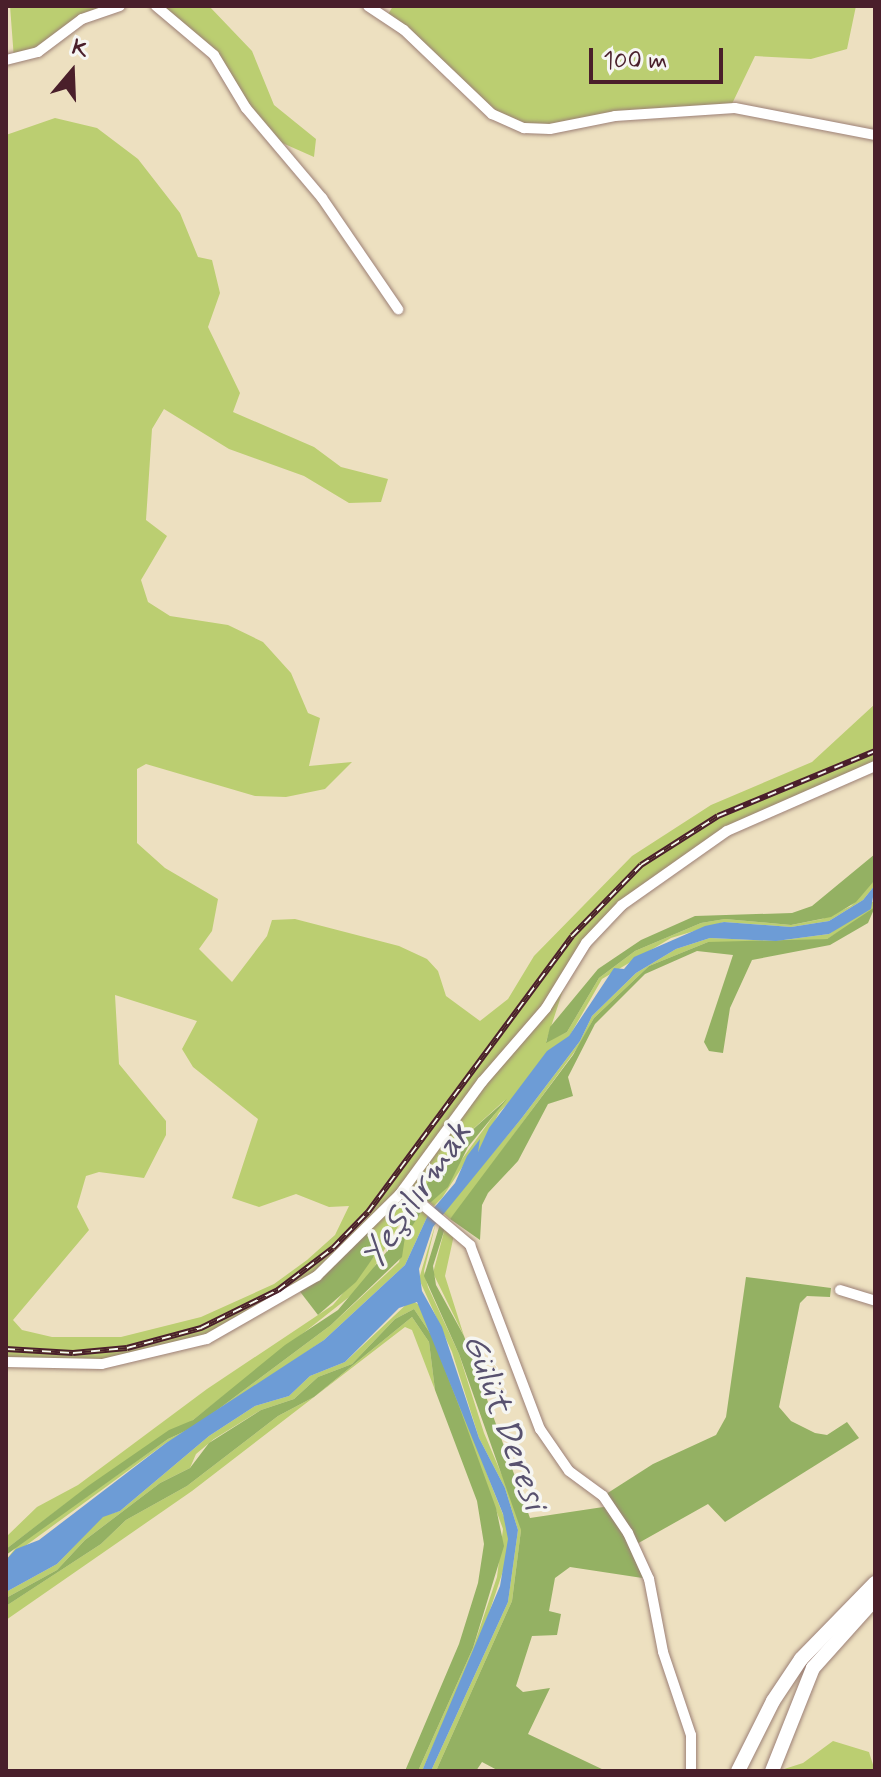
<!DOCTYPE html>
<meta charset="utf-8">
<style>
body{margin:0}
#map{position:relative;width:881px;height:1777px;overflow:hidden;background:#ede0c0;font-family:Mynerve,sans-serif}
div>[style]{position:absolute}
.green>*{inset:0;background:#bbce71}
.forest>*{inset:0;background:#94b163}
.water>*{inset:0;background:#6d9cd6}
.roads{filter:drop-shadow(0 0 2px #9c8076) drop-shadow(0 0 2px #9c8076)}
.minor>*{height:10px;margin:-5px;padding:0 5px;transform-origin:5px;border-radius:5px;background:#fff}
.highway>*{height:14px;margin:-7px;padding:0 7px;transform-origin:7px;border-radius:7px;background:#fff}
.rail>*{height:6px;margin-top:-3px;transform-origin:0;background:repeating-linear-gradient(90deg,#f6f6f2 0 9px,#4a1f2b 0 18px);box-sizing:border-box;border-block:2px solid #4a1f2b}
span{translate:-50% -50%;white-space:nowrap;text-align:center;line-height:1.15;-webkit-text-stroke:7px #f6f6f2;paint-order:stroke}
.water-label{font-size:34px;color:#58516f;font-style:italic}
.frame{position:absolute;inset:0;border:8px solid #4a1f2b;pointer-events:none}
.north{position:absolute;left:32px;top:32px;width:80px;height:80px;-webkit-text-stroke:6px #f6f6f2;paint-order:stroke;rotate:19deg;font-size:22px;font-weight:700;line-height:32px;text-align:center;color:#4a1f2b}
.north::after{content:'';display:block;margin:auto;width:28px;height:36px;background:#4a1f2b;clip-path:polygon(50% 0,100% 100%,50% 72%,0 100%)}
.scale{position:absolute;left:589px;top:48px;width:134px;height:36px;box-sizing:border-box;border:4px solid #4a1f2b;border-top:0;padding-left:10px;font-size:24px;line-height:28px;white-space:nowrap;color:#4a1f2b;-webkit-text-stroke:6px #f6f6f2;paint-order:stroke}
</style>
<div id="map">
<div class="green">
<i style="clip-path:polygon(10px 6px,120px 6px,100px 12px,38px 52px,14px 59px)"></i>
<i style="clip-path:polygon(156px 6px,209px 6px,252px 51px,274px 105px,316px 139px,314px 157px,271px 138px,221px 63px)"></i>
<i style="clip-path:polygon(393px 6px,856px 6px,847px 49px,811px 59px,755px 56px,730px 108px,648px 112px,570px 127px,511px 124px,387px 16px)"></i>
<i style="clip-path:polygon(evenodd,55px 118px,97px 128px,138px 159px,180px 213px,198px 257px,212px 260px,220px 293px,208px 327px,240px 393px,233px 412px,314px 447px,341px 467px,388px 479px,381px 502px,349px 503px,304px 476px,229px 449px,164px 409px,152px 429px,146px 520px,167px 536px,141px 580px,148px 602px,170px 616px,228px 625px,263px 642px,291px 673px,308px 713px,320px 718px,309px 766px,352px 762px,325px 789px,286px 797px,255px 796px,146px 764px,137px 769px,137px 843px,165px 868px,218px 899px,212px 931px,199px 949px,232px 982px,267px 936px,272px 920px,295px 919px,399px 946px,427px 959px,438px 971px,446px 996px,480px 1021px,508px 999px,534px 956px,632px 856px,711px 805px,812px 762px,875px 704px,875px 766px,727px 831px,606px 920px,566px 981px,546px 1042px,567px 1032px,599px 978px,635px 951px,701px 923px,725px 919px,791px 925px,822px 919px,851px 906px,875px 880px,875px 885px,863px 900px,829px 921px,791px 927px,724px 922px,671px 938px,602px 979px,569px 1037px,499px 1113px,475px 1158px,478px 1143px,442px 1198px,434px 1206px,430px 1203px,505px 1100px,451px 1149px,425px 1190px,419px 1195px,407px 1186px,400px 1194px,412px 1203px,363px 1286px,193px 1420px,89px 1486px,6px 1549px,6px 1537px,37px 1507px,78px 1485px,207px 1389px,333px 1305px,373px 1258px,338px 1259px,243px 1323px,128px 1361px,6px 1362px,6px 135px,55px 118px,115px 995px,197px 1021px,182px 1049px,193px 1067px,258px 1119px,232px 1198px,259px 1207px,296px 1194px,329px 1207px,349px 1206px,335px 1235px,307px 1260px,274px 1284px,201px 1317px,121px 1337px,52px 1337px,22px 1330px,13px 1320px,89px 1230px,77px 1207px,86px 1176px,99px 1172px,144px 1178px,166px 1135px,166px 1121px,119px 1064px,115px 995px)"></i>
<i style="clip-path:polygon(875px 900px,875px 907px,870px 913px,827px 939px,776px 944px,708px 942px,649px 966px,594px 1018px,581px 1043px,460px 1208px,450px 1219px,443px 1213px,521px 1119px,580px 1041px,592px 1016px,636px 973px,676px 949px,710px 938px,776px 941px,829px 934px)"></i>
<i style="clip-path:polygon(422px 1211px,428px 1215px,405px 1265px,324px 1340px,195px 1428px,166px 1443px,6px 1560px,18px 1545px,168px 1439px,196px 1426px,331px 1325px,399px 1262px,405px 1236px)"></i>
<i style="clip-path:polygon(436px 1222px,424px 1271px,428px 1287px,459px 1354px,484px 1433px,519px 1515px,521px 1530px,512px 1601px,436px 1771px,431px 1771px,508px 1602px,518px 1530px,505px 1488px,479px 1438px,452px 1352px,419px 1279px)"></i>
<i style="clip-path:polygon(445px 1228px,454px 1235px,445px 1276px,464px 1336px,433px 1273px)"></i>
<i style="clip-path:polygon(411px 1300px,423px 1307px,494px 1492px,508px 1527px,508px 1556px,482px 1634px,422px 1771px,418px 1771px,473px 1648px,497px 1577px,503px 1529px,432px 1336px,414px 1309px,395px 1319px,352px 1364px,318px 1377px,294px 1399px,261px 1410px,214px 1439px,196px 1454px,190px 1468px,160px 1483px,85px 1540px,57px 1570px,6px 1598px,6px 1592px,57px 1564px,103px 1516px,120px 1511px,209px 1436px,255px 1406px,289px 1396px,310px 1376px,345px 1362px)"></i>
<i style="clip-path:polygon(412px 1317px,429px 1342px,435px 1390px,412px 1330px,405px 1327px,192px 1491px,6px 1620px,6px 1606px,12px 1602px,101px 1544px,126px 1520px,187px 1486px,278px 1416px,314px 1397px)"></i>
<i style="clip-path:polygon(833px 1741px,869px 1752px,875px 1771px,778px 1771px,803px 1763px)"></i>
</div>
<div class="forest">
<i style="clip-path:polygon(875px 854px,875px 880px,856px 902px,831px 917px,791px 925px,725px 919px,701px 923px,635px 951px,599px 978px,567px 1032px,546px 1043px,550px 1027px,598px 969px,641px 940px,695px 916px,792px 913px,812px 906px)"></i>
<i style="clip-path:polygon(875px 907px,868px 923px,830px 945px,752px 960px,730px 1008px,723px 1053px,709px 1051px,704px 1042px,733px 955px,697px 951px,645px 974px,595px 1024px,568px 1077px,573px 1096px,548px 1104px,518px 1161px,488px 1193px,482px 1205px,480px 1240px,450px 1219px,573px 1055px,594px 1018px,649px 966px,708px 942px,827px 939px)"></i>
<i style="clip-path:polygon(507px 1099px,468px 1147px,448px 1187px,430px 1203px,419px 1195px,451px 1149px)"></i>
<i style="clip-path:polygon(412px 1203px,422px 1211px,405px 1237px,402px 1257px,331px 1325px,196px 1426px,168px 1439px,6px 1555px,6px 1549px,88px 1486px,169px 1430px,193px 1420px,285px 1345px,338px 1310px,389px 1249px)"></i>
<i style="clip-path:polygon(440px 1224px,445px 1228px,433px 1266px,436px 1285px,464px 1336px,530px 1518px,610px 1506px,603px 1496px,653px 1464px,716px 1435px,726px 1417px,746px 1277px,831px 1288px,830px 1297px,807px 1296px,800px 1303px,779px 1407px,791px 1421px,815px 1433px,827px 1435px,847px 1422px,859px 1438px,725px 1522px,708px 1504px,635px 1545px,649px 1579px,570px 1567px,555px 1578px,549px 1611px,561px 1614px,557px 1635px,532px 1636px,516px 1686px,523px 1692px,550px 1688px,528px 1734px,606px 1771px,499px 1771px,482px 1762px,476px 1771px,436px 1771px,512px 1601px,521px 1530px,459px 1354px,424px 1276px)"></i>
<i style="clip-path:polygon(366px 1231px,376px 1245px,373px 1258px,356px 1282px,318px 1315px,298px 1289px)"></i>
<i style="clip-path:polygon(414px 1309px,432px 1336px,459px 1406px,496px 1508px,504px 1546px,473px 1648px,418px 1771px,405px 1771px,459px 1644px,478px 1583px,484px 1544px,477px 1501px,435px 1390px,429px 1342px,412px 1317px,314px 1397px,278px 1416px,187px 1486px,126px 1520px,101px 1544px,6px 1606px,6px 1598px,57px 1570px,85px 1540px,160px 1483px,190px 1468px,209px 1443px,261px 1410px,294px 1399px,318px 1377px,352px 1364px,395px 1319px)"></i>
</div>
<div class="water">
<i style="clip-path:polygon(875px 885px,871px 909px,829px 934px,776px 941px,710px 938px,676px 949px,636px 973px,592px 1016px,580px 1041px,521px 1119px,433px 1227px,419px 1269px,422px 1291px,442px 1327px,479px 1438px,505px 1488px,518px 1530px,508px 1602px,431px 1771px,422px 1771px,500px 1586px,508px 1539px,503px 1514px,417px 1302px,399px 1308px,345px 1362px,310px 1376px,289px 1396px,255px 1406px,209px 1436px,120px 1511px,103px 1517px,57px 1564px,6px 1592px,6px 1560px,16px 1549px,39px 1540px,166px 1443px,324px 1340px,405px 1265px,428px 1215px,455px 1183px,467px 1156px,480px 1139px,478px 1152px,489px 1128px,547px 1051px,569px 1036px,614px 968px,624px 969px,634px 957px,705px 926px,724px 922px,791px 927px,829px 921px,863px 900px)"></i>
</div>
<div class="roads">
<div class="minor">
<i style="left:156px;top:6px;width:76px;rotate:40.2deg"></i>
<i style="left:214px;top:55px;width:62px;rotate:58.9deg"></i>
<i style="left:246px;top:108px;width:118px;rotate:49.8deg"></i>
<i style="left:322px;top:198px;width:135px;rotate:55.6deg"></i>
<i style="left:368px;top:6px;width:43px;rotate:33.7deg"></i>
<i style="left:404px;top:30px;width:122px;rotate:43.7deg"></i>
<i style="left:492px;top:114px;width:35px;rotate:24deg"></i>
<i style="left:524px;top:128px;width:26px;rotate:2deg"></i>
<i style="left:550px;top:129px;width:66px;rotate:-11.3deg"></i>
<i style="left:615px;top:116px;width:120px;rotate:-3.8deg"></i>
<i style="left:735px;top:108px;width:143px;rotate:10.9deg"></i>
<i style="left:6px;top:60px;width:33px;rotate:-14deg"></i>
<i style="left:38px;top:52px;width:55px;rotate:-36.9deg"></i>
<i style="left:82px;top:19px;width:40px;rotate:-18.9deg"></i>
<i style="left:404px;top:1189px;width:87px;rotate:40.3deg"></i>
<i style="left:470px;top:1245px;width:197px;rotate:69.2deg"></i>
<i style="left:540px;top:1429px;width:51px;rotate:55.4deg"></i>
<i style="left:569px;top:1471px;width:42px;rotate:36.3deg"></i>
<i style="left:603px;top:1496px;width:45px;rotate:56deg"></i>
<i style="left:628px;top:1533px;width:51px;rotate:65.5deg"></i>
<i style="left:649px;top:1579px;width:74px;rotate:79.1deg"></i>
<i style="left:663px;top:1652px;width:88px;rotate:71.4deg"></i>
<i style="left:691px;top:1735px;width:36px;rotate:90deg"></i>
<i style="left:840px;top:1290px;width:37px;rotate:17deg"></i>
<i style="left:6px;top:1362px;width:96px;rotate:1.2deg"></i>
<i style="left:102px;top:1364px;width:108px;rotate:-13.4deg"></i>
<i style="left:207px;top:1339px;width:127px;rotate:-29.8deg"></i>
<i style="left:317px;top:1276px;width:117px;rotate:-44.7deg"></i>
<i style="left:400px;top:1194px;width:139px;rotate:-53.8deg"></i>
<i style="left:482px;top:1082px;width:98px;rotate:-49.1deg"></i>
<i style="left:546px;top:1008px;width:76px;rotate:-58.4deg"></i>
<i style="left:586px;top:943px;width:52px;rotate:-46.5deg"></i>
<i style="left:622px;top:905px;width:128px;rotate:-35.2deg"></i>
<i style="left:727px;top:831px;width:162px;rotate:-23.7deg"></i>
</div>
<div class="highway">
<i style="left:738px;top:1771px;width:78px;rotate:-63.4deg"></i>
<i style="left:773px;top:1701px;width:50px;rotate:-56.3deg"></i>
<i style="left:801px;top:1659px;width:106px;rotate:-45.8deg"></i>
<i style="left:772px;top:1771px;width:111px;rotate:-68.3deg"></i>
<i style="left:813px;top:1668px;width:93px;rotate:-48.1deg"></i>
</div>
</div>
<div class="rail">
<i style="left:6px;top:1349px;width:67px;rotate:3.4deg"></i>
<i style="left:73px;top:1353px;width:54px;rotate:-5.3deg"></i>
<i style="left:127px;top:1348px;width:77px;rotate:-15.1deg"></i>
<i style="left:201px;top:1328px;width:86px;rotate:-26.3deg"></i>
<i style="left:278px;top:1290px;width:69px;rotate:-37.4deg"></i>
<i style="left:333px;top:1248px;width:50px;rotate:-45.8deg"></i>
<i style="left:368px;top:1212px;width:343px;rotate:-53.5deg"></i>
<i style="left:572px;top:936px;width:99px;rotate:-45.8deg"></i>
<i style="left:641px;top:865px;width:91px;rotate:-32.5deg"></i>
<i style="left:718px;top:816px;width:170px;rotate:-22.5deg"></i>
</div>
<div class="water-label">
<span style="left:417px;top:1195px;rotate:-56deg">Yeşilırmak</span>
<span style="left:504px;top:1422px;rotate:70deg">Gülüt Deresi</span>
</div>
<div class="frame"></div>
<div class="north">K</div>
<div class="scale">100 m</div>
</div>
